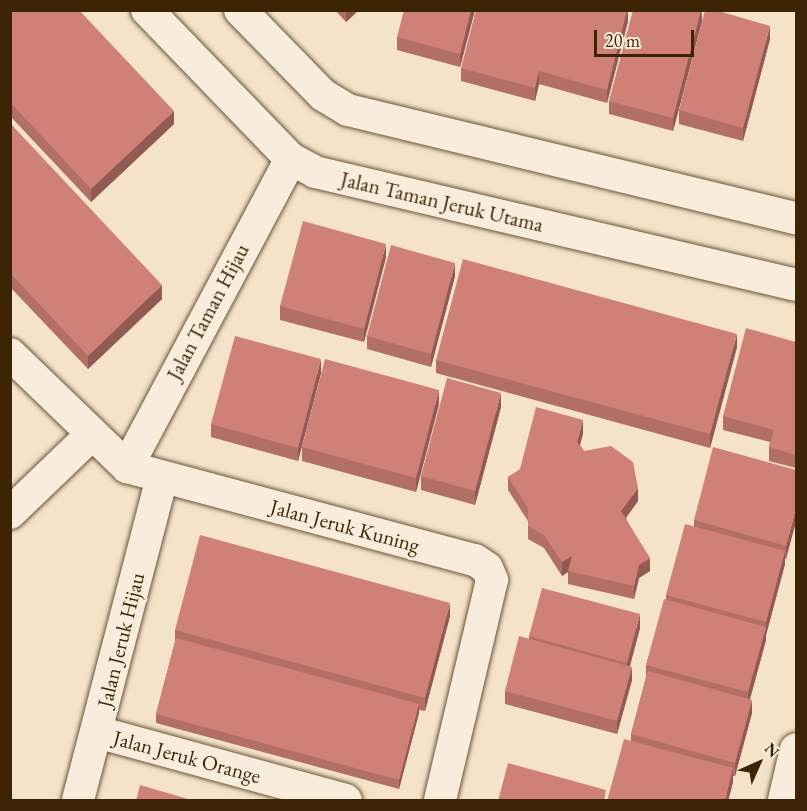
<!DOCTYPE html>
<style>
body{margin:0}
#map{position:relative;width:807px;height:811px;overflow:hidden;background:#f4e3c9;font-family:"EB Garamond",serif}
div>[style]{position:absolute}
.roads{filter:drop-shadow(0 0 2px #6b5436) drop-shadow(0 0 2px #6b5436)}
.minor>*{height:32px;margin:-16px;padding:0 16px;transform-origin:16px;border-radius:16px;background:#f8eddc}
.wall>*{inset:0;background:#b26f66}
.shaded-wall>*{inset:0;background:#915a53}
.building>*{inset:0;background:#cf8177}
span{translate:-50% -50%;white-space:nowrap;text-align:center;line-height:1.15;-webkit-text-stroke:6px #f8eddc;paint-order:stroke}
.street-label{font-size:21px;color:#3d2405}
.frame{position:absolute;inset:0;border:12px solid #3d2405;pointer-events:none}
.north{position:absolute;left:729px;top:733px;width:60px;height:60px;-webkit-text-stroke:4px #f8eddc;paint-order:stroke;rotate:45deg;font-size:16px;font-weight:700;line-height:24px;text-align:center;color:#3d2405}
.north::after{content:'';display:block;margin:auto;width:21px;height:27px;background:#3d2405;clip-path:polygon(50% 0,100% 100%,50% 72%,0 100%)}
.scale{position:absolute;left:594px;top:30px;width:100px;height:27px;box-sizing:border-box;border:3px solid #3d2405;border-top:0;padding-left:8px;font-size:18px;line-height:21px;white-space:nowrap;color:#3d2405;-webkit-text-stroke:4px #f8eddc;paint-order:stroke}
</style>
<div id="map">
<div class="roads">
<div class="minor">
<i style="left:147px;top:10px;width:207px;rotate:46deg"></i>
<i style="left:291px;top:159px;width:27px;rotate:28deg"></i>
<i style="left:315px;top:172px;width:494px;rotate:13.2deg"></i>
<i style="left:240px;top:10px;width:119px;rotate:45.7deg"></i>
<i style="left:323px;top:95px;width:29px;rotate:31deg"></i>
<i style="left:348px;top:110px;width:461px;rotate:13.6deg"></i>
<i style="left:10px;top:354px;width:163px;rotate:44deg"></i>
<i style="left:127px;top:467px;width:360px;rotate:15deg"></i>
<i style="left:475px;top:560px;width:14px;rotate:34deg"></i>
<i style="left:487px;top:568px;width:13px;rotate:67deg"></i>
<i style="left:492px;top:580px;width:226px;rotate:103.3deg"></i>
<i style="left:127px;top:467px;width:349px;rotate:-62deg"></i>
<i style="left:10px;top:513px;width:111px;rotate:-43.9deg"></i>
<i style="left:97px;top:732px;width:258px;rotate:15.3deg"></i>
<i style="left:78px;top:800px;width:333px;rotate:-75.4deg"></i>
<i style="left:784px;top:800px;width:52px;rotate:-76.8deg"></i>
</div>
</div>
<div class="wall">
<i style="clip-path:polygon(10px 10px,174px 124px,91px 202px,10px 116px)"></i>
<i style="clip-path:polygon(335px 10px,359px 10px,346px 22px)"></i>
<i style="clip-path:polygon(475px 10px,460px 67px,397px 50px,397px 37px)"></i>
<i style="clip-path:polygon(628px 10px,628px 21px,607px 103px,539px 84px,535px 101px,461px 81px,461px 68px)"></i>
<i style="clip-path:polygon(702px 10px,702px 21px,673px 131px,609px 114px,609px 101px)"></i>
<i style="clip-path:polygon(770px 39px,743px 141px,679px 124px,679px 110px)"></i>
<i style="clip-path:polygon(10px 123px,162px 299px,88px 369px,10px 287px)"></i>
<i style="clip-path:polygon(386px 257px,364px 342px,280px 320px,280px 306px)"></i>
<i style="clip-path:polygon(455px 276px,431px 367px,367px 349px,367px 336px)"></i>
<i style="clip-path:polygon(796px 342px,796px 468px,769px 461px,769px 447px,770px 442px,723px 430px,723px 416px)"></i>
<i style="clip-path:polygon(737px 347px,710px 448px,436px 373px,436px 360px)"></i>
<i style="clip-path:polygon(321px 373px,298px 461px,211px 437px,211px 424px)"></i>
<i style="clip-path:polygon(439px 404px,416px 492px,302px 461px,302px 447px)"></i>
<i style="clip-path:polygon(501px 407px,475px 505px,421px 490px,421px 476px)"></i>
<i style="clip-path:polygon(583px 434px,580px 445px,584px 451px,638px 501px,626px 518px,650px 571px,639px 578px,634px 599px,568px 584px,568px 572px,562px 576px,544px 548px,528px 539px,528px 521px,508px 490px,508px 477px)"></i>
<i style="clip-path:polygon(796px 470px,786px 559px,785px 559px,785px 564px,766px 635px,766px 640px,750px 699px,752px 713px,735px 776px,733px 776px,733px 782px,728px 801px,607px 801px,631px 741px,631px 734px,646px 677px,646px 665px,666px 600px,666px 595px,694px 526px,694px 520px)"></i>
<i style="clip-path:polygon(450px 616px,425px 711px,419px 710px,419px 713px,399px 789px,156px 723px,156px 714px,175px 642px,175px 630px)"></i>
<i style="clip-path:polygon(640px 628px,630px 666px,632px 680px,617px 734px,505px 704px,505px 691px,529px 639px,529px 636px)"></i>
</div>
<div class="shaded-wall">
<i style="clip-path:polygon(346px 10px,359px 10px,346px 22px)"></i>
<i style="clip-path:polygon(471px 10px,475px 10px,460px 67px,460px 54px)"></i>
<i style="clip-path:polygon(627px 10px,628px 21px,607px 103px,607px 90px)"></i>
<i style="clip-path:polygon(701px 10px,702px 21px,673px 131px,673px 118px)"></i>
<i style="clip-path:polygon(770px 26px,770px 39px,743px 141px,743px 128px)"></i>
<i style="clip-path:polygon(539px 71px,539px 84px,535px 101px,535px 88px)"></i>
<i style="clip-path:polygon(174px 111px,174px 124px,91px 202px,91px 189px)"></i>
<i style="clip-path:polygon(386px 244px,386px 257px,364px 342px,364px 329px)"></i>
<i style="clip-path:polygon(455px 263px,455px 276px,431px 367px,431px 354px)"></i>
<i style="clip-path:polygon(162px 285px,162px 299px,88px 369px,88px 356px)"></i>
<i style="clip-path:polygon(737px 334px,737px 347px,710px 448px,710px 434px)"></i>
<i style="clip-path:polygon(321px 359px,321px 373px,298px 461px,298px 448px)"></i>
<i style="clip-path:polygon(439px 390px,439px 404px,416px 492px,416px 478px)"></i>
<i style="clip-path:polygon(501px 393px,501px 407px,475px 505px,475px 491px)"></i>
<i style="clip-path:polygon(583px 420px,583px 434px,577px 455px,577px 442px)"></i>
<i style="clip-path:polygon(638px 488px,638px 501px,621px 524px,621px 511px)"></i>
<i style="clip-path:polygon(796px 508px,796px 522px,786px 559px,786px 546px)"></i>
<i style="clip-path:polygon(785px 551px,785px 564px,766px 635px,766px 622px)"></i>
<i style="clip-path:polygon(572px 556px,572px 569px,562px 576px,562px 562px)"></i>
<i style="clip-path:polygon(650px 558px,650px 571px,639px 578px,634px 599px,634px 586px,639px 565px)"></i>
<i style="clip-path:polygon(450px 603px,450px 616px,425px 711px,425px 698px)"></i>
<i style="clip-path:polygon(640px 614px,640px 628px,627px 676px,627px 663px)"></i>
<i style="clip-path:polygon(766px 627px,766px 640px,748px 706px,748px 692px)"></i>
<i style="clip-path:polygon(632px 667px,632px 680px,617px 734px,617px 721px)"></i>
<i style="clip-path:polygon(752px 700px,752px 713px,735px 776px,735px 763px)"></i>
<i style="clip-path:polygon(419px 704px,419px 713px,399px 789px,399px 780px)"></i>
<i style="clip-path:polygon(733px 768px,733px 782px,728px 801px,725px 801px)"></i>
</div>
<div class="building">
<i style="clip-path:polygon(10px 10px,79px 10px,174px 111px,91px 189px,10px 102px)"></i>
<i style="clip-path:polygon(404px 10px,471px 10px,460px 54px,397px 37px)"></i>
<i style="clip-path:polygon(476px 10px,627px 10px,607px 90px,539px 71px,535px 88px,461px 68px)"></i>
<i style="clip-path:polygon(633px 10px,701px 10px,673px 118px,609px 101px)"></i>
<i style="clip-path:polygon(705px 10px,715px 10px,770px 26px,743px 128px,679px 110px)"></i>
<i style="clip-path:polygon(10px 123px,162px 285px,88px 356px,10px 273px)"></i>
<i style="clip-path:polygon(303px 221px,386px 244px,364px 329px,280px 306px)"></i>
<i style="clip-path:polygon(391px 245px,455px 263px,431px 354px,367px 336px)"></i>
<i style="clip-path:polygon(463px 259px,737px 334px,710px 434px,436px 360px)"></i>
<i style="clip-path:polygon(746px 328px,796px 342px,796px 455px,769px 447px,774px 430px,723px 416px)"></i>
<i style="clip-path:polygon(235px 336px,321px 359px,298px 448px,211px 424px)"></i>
<i style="clip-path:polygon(325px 359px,439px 390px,416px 478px,302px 447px)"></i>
<i style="clip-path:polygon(447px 378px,501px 393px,475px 491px,421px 476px)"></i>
<i style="clip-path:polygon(536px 407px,583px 420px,577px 442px,584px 451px,611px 446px,633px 462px,638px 488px,621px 511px,650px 558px,639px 565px,634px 586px,568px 571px,572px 556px,562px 562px,544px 535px,528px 526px,528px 508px,508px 477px,520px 469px)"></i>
<i style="clip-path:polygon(713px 447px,796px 470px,796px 508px,786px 546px,694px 520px)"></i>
<i style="clip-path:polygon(685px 524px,785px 551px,766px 622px,666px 595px)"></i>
<i style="clip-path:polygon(200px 535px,450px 603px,425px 698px,175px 630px)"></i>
<i style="clip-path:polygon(542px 588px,640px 614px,627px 663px,529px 636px)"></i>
<i style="clip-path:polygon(664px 599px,766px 627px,748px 692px,646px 665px)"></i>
<i style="clip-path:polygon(519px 636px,632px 667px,617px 721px,505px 691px)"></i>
<i style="clip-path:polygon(176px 638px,419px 704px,399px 780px,156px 714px)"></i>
<i style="clip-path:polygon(648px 671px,752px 700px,735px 763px,631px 734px)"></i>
<i style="clip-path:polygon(624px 739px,733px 768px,725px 801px,607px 801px)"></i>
<i style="clip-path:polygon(508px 763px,606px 790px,604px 801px,498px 801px)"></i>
<i style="clip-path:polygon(140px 785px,195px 801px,136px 801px)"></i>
</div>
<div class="street-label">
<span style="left:442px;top:202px;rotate:13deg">Jalan Taman Jeruk Utama</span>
<span style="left:208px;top:312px;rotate:-62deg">Jalan Taman Hijau</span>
<span style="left:345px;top:526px;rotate:15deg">Jalan Jeruk Kuning</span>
<span style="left:121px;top:640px;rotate:-76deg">Jalan Jeruk Hijau</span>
<span style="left:187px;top:757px;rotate:15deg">Jalan Jeruk Orange</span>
</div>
<div class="frame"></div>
<div class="north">N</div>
<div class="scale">20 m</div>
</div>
